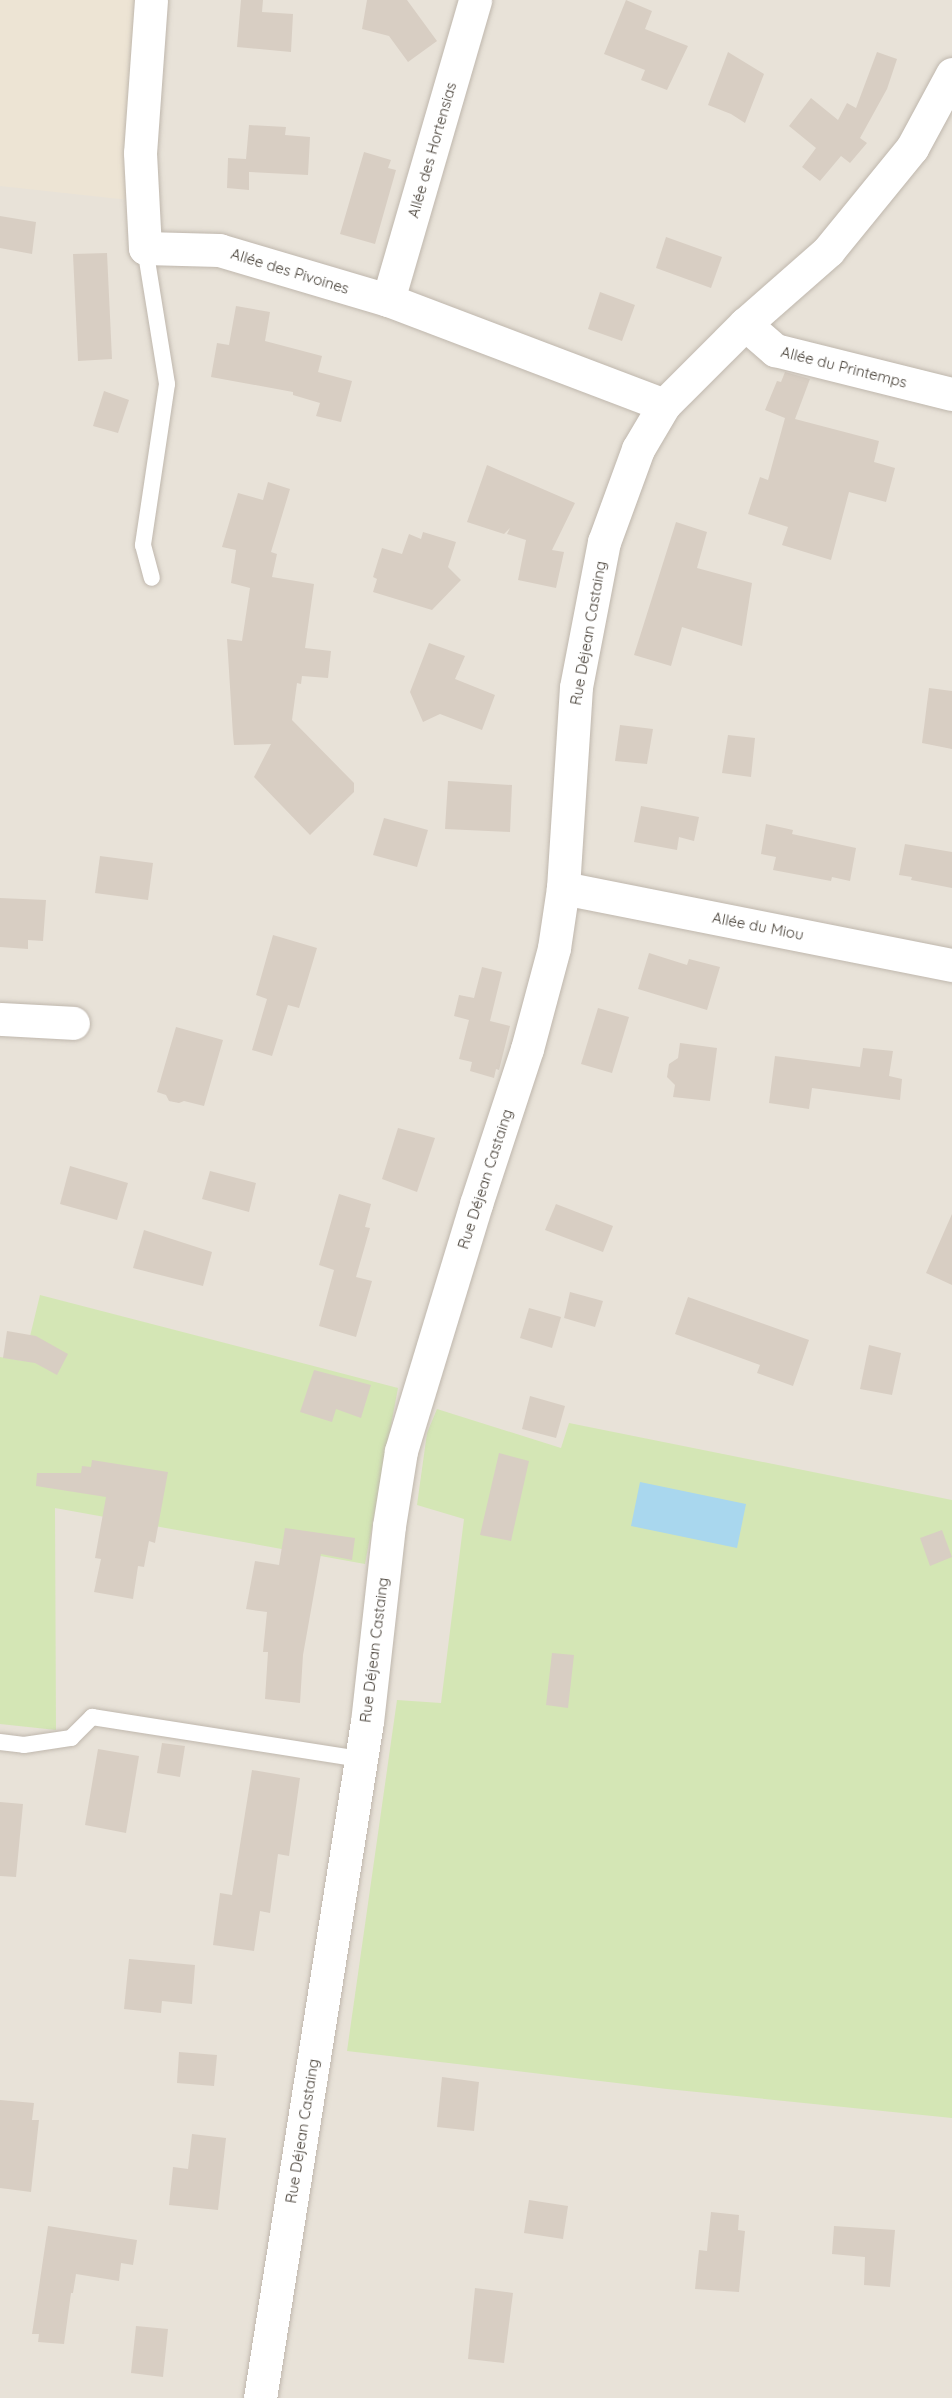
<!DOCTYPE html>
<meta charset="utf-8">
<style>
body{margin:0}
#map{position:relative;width:952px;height:2398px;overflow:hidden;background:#f4f0ea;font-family:Quicksand,sans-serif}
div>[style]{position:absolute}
.residential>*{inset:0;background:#e8e2d8}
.education>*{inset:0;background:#ede4d4}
.green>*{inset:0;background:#d4e6b5}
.water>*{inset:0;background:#a9d7ee}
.building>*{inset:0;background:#d8cec3}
.roads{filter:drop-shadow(0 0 2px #bfb7ad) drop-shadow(0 0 2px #bfb7ad)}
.service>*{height:16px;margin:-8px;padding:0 8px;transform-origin:8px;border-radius:8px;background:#fff}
.minor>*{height:33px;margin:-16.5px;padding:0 16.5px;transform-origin:16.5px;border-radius:16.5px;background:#fff}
span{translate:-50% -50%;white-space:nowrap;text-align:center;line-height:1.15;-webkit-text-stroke:4.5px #fff;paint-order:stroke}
.street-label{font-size:15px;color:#484138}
</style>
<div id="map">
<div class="residential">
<i style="clip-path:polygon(0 0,952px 0,952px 2398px,0 2398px)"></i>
</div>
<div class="education">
<i style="clip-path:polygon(0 0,143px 0,129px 200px,0 186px)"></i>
</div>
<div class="green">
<i style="clip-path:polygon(40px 1295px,398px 1388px,365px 1564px,55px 1508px,56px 1730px,0 1724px,0 1357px,24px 1361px)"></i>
<i style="clip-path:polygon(437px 1409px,561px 1448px,569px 1423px,952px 1500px,952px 2118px,667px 2089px,347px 2051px,397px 1700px,441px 1703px,464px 1519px,417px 1505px,427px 1433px)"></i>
</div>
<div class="water">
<i style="clip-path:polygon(640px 1482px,746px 1504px,737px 1548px,631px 1526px)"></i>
</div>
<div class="building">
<i style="clip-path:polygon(241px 0,263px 0,262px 12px,293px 14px,291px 52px,237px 47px)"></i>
<i style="clip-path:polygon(367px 0,407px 0,437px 41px,408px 62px,389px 36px,362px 29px)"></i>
<i style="clip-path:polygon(626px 0,652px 11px,645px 29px,688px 46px,667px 90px,641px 80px,645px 70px,604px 54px)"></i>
<i style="clip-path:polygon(728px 52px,764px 74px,745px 123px,731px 114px,708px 105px)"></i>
<i style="clip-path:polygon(877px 52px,897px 59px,887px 89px,860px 138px,867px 143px,850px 163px,841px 156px,820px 181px,802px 167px,816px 148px,789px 126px,811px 98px,838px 120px,847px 103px,856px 108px)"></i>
<i style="clip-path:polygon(249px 125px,286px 127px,285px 135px,310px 137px,308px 175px,249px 172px,249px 190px,227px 188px,228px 158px,246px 159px)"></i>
<i style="clip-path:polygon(364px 152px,391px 160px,388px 168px,396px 170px,375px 244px,340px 234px)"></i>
<i style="clip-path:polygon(0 216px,36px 222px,32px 254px,0 248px)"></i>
<i style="clip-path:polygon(666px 237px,722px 257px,711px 288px,656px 268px)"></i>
<i style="clip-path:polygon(107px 253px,112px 359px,78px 361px,73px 254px)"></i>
<i style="clip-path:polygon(600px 292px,635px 305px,622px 341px,588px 329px)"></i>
<i style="clip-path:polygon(236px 306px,270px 312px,265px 341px,322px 356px,318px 372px,352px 381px,341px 422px,316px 416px,320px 403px,293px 395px,293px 392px,211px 377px,217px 343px,229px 345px)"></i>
<i style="clip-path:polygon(785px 372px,810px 379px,795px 419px,879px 441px,874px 462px,895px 468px,886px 502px,849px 492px,831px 560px,782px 545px,788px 527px,748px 514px,760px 477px,768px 480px,785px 418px,765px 410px,777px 381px,781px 382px)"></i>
<i style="clip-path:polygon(104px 391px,129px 400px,118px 433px,93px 426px)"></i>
<i style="clip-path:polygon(487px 465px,575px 503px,552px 550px,564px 552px,556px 588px,518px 580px,526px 540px,507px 534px,510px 528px,504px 534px,467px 522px)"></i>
<i style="clip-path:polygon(268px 482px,290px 489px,271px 552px,277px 554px,272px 577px,314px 584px,305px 648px,331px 651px,328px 678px,302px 676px,301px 684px,297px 683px,292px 720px,354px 783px,354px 792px,310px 835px,254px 777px,271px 744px,234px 745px,233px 735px,227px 639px,242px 641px,250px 588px,231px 583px,236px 550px,222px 547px,238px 493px,263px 500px)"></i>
<i style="clip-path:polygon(676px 522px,707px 532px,697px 568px,752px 583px,742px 646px,682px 627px,671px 666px,634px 655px)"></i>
<i style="clip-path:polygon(423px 532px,456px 542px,448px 567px,461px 580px,432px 610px,373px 592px,377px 579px,373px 577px,382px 548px,402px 554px,409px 534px,421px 539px)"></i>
<i style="clip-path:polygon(429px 643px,465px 656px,455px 679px,495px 695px,482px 730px,440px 714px,423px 722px,410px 692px)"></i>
<i style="clip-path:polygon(929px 688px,952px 691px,952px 749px,922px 743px)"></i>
<i style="clip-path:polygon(620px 725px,653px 729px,647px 764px,615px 761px)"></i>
<i style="clip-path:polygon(728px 735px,755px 738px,751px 777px,722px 773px)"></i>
<i style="clip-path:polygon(448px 781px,512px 785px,510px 832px,445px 829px)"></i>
<i style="clip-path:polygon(641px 806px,699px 817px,694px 841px,679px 837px,677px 850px,634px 842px)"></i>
<i style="clip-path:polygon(384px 818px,428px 830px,417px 867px,373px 855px)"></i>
<i style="clip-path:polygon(766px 824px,793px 830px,792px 834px,856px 848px,850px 881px,832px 877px,831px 881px,773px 870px,776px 857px,761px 854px)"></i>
<i style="clip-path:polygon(905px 844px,952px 852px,952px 888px,911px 880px,912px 877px,899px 875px)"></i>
<i style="clip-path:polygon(100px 856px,153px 863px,148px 900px,95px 893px)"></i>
<i style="clip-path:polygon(0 898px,46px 900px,43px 941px,28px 940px,28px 949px,0 947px)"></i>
<i style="clip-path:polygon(273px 935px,317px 948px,299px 1008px,288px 1005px,272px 1056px,252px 1050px,267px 999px,256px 995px)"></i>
<i style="clip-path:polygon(649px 953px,687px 965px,689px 959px,720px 967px,707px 1010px,638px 989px)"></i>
<i style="clip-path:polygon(482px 967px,502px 972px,490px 1021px,510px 1026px,499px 1070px,496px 1069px,494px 1078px,470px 1071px,472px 1062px,459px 1059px,469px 1020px,454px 1016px,459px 995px,474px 998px)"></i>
<i style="clip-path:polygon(598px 1008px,629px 1017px,612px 1073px,581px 1064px)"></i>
<i style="clip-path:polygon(176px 1027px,223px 1040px,204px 1106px,184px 1101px,179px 1103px,169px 1101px,166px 1095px,157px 1092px)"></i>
<i style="clip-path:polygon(680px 1043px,717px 1048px,710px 1101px,673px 1097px,675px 1085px,667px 1077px,669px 1064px,678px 1058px)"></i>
<i style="clip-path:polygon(863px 1048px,893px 1051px,889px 1076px,902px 1079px,900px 1100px,812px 1088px,809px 1109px,769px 1103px,775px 1056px,860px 1067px)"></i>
<i style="clip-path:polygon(398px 1128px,435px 1138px,417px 1192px,382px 1179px)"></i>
<i style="clip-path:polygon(70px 1166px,128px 1183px,117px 1220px,60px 1204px)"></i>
<i style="clip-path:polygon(210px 1171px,256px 1183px,249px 1212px,202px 1199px)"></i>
<i style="clip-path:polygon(339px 1194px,371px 1204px,365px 1227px,370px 1228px,356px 1277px,372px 1281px,356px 1337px,319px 1326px,334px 1270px,319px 1265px)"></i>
<i style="clip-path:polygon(556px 1204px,613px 1226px,603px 1252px,545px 1230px)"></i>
<i style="clip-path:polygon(952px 1214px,952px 1285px,926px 1273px)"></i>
<i style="clip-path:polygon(144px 1230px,212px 1252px,203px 1286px,133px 1268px)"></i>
<i style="clip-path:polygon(570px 1292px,603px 1301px,595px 1327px,564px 1318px)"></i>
<i style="clip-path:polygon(688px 1297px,809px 1340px,793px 1386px,757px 1373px,760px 1365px,675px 1334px)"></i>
<i style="clip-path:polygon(529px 1308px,561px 1317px,552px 1348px,520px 1338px)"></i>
<i style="clip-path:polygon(7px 1331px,36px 1336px,68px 1354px,57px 1375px,35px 1363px,3px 1358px)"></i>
<i style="clip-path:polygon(869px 1345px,901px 1353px,892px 1395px,860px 1389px)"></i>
<i style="clip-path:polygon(314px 1370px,371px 1385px,361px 1418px,336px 1409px,332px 1422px,300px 1412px)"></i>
<i style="clip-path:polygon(530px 1396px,565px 1406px,556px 1438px,522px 1429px)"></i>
<i style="clip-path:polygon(499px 1453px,529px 1461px,511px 1541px,480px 1535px)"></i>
<i style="clip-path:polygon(92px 1460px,168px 1472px,155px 1543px,149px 1541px,144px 1567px,138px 1566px,133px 1599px,94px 1592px,101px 1559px,95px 1558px,106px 1497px,36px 1486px,37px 1473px,81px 1473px,82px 1466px,91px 1467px)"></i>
<i style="clip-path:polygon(285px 1528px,355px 1538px,352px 1560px,321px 1554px,303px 1655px,300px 1703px,265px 1699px,268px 1652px,263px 1652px,267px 1612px,246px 1609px,255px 1561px,279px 1565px)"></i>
<i style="clip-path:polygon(942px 1530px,952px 1557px,930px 1566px,920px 1538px)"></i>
<i style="clip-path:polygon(552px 1653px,574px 1655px,568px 1708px,546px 1705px)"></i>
<i style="clip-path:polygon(162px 1743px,185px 1746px,180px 1777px,157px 1773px)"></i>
<i style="clip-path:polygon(98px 1749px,139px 1756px,126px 1833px,85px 1825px)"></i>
<i style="clip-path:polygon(252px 1770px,300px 1778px,289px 1856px,278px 1854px,270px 1913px,260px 1911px,254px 1951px,213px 1945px,220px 1893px,232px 1895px)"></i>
<i style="clip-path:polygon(0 1802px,23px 1804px,16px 1877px,0 1876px)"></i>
<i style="clip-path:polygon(129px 1959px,195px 1965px,192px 2004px,162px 2001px,161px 2013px,124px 2009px)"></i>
<i style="clip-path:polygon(179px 2052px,217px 2055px,214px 2086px,177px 2083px)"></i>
<i style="clip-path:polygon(442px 2077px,479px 2082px,474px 2131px,437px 2127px)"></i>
<i style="clip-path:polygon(0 2100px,34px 2103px,32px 2120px,39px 2120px,31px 2192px,0 2188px)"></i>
<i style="clip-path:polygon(192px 2134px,226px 2138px,218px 2210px,169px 2205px,173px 2167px,188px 2169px)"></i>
<i style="clip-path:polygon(529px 2200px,568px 2206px,563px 2239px,524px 2233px)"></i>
<i style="clip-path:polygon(711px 2212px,739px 2215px,738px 2230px,745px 2231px,739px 2292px,695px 2289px,699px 2250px,707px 2251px)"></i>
<i style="clip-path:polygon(48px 2226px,137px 2240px,133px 2265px,121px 2263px,119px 2281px,76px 2274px,73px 2293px,71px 2293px,64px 2344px,38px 2342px,39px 2334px,32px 2334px)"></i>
<i style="clip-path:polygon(834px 2226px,895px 2230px,890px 2287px,864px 2285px,865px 2257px,832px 2254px)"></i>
<i style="clip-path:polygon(475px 2288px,513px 2293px,504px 2363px,468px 2359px)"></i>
<i style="clip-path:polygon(136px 2326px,168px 2329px,163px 2377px,131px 2373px)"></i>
</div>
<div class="roads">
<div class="service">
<i style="left:145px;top:248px;width:138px;rotate:80.8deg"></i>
<i style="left:167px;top:384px;width:163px;rotate:98.5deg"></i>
<i style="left:143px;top:545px;width:34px;rotate:75deg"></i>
<i style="left:0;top:1742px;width:24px;rotate:7deg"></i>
<i style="left:24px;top:1745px;width:48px;rotate:-8.5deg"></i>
<i style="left:71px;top:1738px;width:30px;rotate:-45deg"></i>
<i style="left:92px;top:1717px;width:272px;rotate:8.9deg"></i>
</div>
<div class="minor">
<i style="left:151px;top:0;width:153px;rotate:94.1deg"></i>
<i style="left:140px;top:153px;width:95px;rotate:87deg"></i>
<i style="left:145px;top:248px;width:74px;rotate:1.5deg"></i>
<i style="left:219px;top:250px;width:176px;rotate:16.5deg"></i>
<i style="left:388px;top:300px;width:295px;rotate:20.8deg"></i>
<i style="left:388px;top:300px;width:312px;rotate:-73.8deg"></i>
<i style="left:745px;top:324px;width:40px;rotate:41deg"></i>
<i style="left:775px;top:350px;width:182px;rotate:14deg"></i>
<i style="left:563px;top:888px;width:397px;rotate:11.2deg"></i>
<i style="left:0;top:1019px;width:73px;rotate:3.1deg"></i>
<i style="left:260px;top:2398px;width:684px;rotate:-81.01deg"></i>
<i style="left:367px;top:1722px;width:197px;rotate:-83.6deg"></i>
<i style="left:389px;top:1526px;width:76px;rotate:-80.9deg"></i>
<i style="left:401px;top:1451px;width:258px;rotate:-73.1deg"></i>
<i style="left:476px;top:1204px;width:163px;rotate:-71.8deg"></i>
<i style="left:527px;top:1049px;width:105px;rotate:-75deg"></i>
<i style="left:554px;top:948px;width:61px;rotate:-81.5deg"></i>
<i style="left:563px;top:888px;width:201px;rotate:-86.3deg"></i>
<i style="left:576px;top:687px;width:148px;rotate:-79.1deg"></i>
<i style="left:604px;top:542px;width:99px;rotate:-69.9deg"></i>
<i style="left:638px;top:449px;width:51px;rotate:-59.4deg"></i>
<i style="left:664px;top:405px;width:115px;rotate:-45deg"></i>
<i style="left:745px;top:324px;width:111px;rotate:-41.3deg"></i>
<i style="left:828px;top:251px;width:133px;rotate:-50.8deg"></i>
<i style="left:912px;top:148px;width:84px;rotate:-61.6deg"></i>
</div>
</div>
<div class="street-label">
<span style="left:432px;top:150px;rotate:-74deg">Allée des Hortensias</span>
<span style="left:290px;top:271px;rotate:17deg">Allée des Pivoines</span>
<span style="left:844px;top:367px;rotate:14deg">Allée du Printemps</span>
<span style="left:588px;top:633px;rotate:-80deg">Rue Déjean Castaing</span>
<span style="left:758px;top:926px;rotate:11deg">Allée du Miou</span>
<span style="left:485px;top:1179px;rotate:-72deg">Rue Déjean Castaing</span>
<span style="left:374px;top:1650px;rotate:-83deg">Rue Déjean Castaing</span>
<span style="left:302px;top:2131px;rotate:-81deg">Rue Déjean Castaing</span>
</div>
</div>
